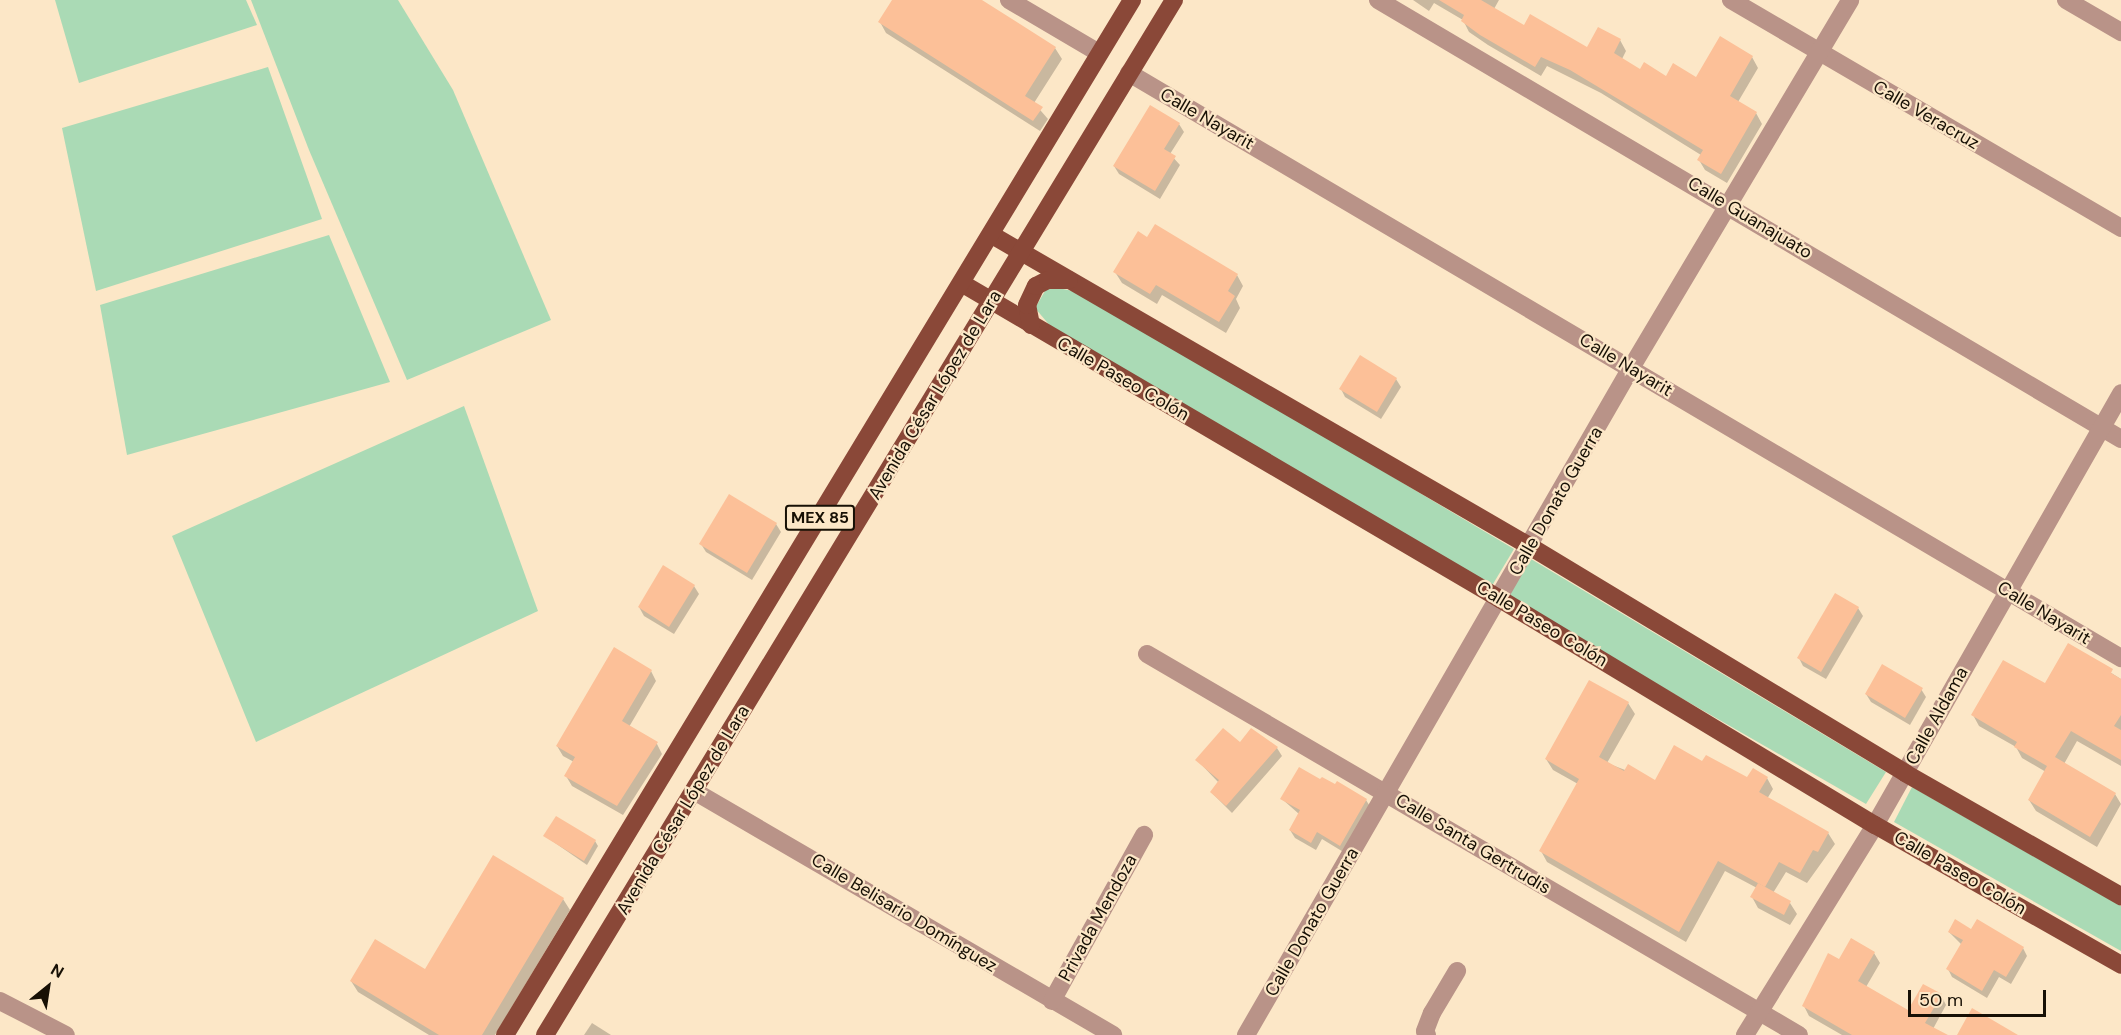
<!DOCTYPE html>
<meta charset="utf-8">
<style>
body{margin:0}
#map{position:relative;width:2121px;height:1035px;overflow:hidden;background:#fce7c7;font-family:"DM Sans",sans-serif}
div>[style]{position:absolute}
.green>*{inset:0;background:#aadab5}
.shadow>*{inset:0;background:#0003}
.building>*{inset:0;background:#fcc098}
.minor>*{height:18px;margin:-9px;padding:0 9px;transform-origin:9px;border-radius:9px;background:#b99388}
.major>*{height:18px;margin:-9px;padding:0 9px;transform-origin:9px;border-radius:9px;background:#8a4838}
span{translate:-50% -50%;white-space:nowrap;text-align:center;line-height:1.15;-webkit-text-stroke:4.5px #fce7c7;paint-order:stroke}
.shield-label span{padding:2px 4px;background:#fce7c7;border:2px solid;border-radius:4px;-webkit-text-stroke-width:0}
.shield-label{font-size:16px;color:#171005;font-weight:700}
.street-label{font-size:18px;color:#171005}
.north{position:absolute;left:18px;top:957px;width:60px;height:60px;-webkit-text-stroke:4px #fce7c7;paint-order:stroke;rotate:30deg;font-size:16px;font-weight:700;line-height:24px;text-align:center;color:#171005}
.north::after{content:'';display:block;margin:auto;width:21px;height:27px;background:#171005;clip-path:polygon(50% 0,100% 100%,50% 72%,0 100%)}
.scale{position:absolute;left:1908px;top:990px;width:138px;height:27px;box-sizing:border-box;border:3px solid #171005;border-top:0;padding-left:8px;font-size:18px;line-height:21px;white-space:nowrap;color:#171005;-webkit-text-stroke:4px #fce7c7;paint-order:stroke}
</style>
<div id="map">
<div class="green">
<i style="clip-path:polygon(55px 0,246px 0,257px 25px,79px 83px)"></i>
<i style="clip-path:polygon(251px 0,398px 0,453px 90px,551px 320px,407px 380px,309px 150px)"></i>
<i style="clip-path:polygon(268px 67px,322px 219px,96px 291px,62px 128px)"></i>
<i style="clip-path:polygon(329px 235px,390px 382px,127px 455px,100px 305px)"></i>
<i style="clip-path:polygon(1048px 286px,1083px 293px,1514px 549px,1490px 589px,1057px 334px,1035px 308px)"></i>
<i style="clip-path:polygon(464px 406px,538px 611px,256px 742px,172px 536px)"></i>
<i style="clip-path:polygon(1531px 559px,1886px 772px,1866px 804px,1507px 598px)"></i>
<i style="clip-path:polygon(1912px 787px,2121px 906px,2121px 951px,1894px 822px)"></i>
</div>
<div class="shadow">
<i style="clip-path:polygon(894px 0,980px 0,1055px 48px,1062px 59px,1034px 103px,1048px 119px,1040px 131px,886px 33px,880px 22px)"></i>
<i style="clip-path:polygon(1413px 0,1499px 0,1494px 9px,1524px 27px,1588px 49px,1620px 40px,1626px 51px,1622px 59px,1640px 71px,1667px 78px,1697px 79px,1721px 38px,1752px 57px,1758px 68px,1738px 102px,1756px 113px,1762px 124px,1727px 183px,1705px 170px,1699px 160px,1701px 155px,1601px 93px,1547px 66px,1541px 76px,1488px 45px,1469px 32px,1463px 20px,1434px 3px,1429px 11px)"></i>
<i style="clip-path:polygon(1179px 124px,1184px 132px,1170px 154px,1180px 165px,1160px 199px,1119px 174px,1114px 166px)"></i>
<i style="clip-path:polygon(1115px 272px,1237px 275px,1243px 286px,1236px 299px,1240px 308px,1226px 333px,1162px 295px,1157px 304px,1122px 283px)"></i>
<i style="clip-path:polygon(1396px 379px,1401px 387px,1381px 419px,1345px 397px,1341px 389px)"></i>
<i style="clip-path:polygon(776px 524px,781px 532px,752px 580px,706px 552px,701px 544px)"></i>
<i style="clip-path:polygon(694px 586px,699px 594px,674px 634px,644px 616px,639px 607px)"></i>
<i style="clip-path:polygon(1858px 608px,1863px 616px,1826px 679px,1803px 666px,1799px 658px)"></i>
<i style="clip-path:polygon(2068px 646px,2121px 679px,2121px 766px,2077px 741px,2064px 764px,2115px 794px,2121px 804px,2097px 847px,2036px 811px,2029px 800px,2046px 772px,2022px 758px,2016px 747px,1979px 726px,1973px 715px,2045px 685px)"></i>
<i style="clip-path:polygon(651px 671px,656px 681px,629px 727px,657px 744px,662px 754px,623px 815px,572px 786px,566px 776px,574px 762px,563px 756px,557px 746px)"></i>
<i style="clip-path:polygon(1921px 689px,1926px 697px,1910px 725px,1871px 702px,1866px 694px)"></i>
<i style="clip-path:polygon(1628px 703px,1635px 714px,1607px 763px,1656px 782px,1703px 763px,1748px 780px,1767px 778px,1773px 789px,1767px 799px,1828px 833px,1835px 844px,1807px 883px,1786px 872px,1773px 893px,1790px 903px,1797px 914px,1790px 925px,1758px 908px,1752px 897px,1757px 888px,1725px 871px,1686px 942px,1547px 862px,1541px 851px,1578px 784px,1553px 770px,1546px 759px)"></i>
<i style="clip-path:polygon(1240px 744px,1277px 748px,1282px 756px,1232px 813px,1211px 792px,1219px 783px,1197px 760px)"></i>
<i style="clip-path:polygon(1321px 781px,1366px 800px,1371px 808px,1345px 853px,1322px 839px,1316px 850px,1295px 838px,1290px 830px,1299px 814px,1282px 799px)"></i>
<i style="clip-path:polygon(545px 836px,595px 841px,598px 846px,587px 865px)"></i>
<i style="clip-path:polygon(563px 899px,570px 910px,495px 1035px,429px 1035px,358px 992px,351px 981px,425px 971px)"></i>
<i style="clip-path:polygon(1972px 931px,2023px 948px,2027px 956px,2011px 984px,1999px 977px,1987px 998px,1952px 977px,1948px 969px,1962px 945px,1949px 932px)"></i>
<i style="clip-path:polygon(1874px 953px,1880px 963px,1866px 987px,1909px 1012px,1941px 995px,1946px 1005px,1933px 1029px,1945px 1035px,1842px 1035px,1809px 1016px,1804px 1006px,1839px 961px)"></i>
<i style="clip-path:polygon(592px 1023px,611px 1035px,584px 1035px)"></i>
</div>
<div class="building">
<i style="clip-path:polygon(892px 0,982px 0,1056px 47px,1025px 96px,1043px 107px,1033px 121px,878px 22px)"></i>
<i style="clip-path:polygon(1439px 0,1481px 0,1524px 25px,1530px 14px,1587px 47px,1598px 27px,1621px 39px,1614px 53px,1640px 69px,1644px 62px,1666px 76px,1673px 63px,1696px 77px,1720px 36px,1753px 56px,1730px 96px,1757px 112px,1721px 174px,1697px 160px,1703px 150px,1570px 70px,1541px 57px,1535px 67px,1480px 35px,1461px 21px,1464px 15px)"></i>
<i style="clip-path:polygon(1150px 105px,1180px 123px,1164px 149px,1176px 156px,1155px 191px,1113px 166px)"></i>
<i style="clip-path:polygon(1155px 224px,1238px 274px,1228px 291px,1235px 296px,1219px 322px,1156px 285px,1150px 294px,1113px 272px,1138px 231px,1147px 237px)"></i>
<i style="clip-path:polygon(1360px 355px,1397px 378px,1377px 412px,1339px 389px)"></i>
<i style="clip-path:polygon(729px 494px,777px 523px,747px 573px,699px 544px)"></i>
<i style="clip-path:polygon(663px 565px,695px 585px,669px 627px,638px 607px)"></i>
<i style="clip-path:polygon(1835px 593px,1859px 607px,1821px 672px,1797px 658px)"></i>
<i style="clip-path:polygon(2068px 643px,2113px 669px,2111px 673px,2121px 679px,2121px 715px,2114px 726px,2121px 730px,2121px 760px,2071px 731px,2055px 757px,2116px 793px,2090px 837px,2028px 800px,2047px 766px,2014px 747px,2017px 742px,1971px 715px,2003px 660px,2045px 683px)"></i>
<i style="clip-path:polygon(614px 647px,652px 670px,622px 721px,658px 742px,617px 806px,564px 776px,575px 757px,556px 746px)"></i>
<i style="clip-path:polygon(1882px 664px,1923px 688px,1905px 718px,1865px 694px)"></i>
<i style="clip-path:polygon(1589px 680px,1629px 702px,1599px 757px,1624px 771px,1628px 764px,1655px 780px,1674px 745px,1702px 761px,1706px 755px,1747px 777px,1753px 768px,1768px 777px,1759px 792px,1829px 832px,1818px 852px,1813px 850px,1800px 873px,1779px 862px,1765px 887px,1718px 861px,1679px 932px,1539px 851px,1579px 779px,1545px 759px)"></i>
<i style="clip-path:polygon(1223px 728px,1240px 742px,1251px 728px,1278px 747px,1226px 806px,1210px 792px,1219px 780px,1195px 760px)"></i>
<i style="clip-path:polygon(1299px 767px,1320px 779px,1322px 777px,1335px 784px,1337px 781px,1367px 799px,1340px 846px,1317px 832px,1311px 843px,1289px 830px,1300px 810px,1280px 799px)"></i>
<i style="clip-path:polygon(556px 816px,596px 840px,584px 861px,543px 836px)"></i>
<i style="clip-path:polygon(493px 855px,564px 898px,482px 1035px,439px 1035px,350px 981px,375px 939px,425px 969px)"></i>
<i style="clip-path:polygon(1758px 883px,1791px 901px,1784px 915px,1750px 897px)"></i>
<i style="clip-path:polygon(1955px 919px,1971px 929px,1977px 919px,2024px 947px,2006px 977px,1994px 970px,1982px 991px,1946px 969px,1963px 940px,1948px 932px)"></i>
<i style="clip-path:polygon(1851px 938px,1875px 952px,1858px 981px,1908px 1010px,1923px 984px,1942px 994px,1925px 1023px,1948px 1035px,1852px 1035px,1802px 1006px,1828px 953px,1839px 959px)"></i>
<i style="clip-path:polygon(1972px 1008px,2018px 1035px,1957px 1035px)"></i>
</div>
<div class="minor">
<i style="left:1009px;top:0;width:104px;rotate:30.5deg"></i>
<i style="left:1378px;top:0;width:863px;rotate:30.58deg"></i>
<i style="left:1731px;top:0;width:452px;rotate:30.3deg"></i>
<i style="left:2066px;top:0;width:64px;rotate:30.2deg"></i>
<i style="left:1129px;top:73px;width:1152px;rotate:30.53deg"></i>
<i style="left:1147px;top:654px;width:755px;rotate:30.3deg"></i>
<i style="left:694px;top:791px;width:485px;rotate:30.2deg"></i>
<i style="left:0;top:1001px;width:74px;rotate:27.3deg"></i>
<i style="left:1052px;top:1001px;width:190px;rotate:-61deg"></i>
<i style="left:1246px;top:1035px;width:770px;rotate:-60.01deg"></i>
<i style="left:1631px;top:368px;width:428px;rotate:-59.2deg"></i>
<i style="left:1427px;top:1035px;width:4px;rotate:-117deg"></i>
<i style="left:1425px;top:1031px;width:19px;rotate:-69deg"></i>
<i style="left:1432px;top:1013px;width:49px;rotate:-59.2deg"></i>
<i style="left:1745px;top:1035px;width:247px;rotate:-58.2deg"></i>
<i style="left:1875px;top:825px;width:497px;rotate:-60.3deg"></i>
</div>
<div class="major">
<i style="left:992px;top:235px;width:623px;rotate:30.06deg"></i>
<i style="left:1531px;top:547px;width:437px;rotate:31.1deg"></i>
<i style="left:1905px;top:773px;width:249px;rotate:29.7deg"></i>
<i style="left:963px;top:284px;width:623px;rotate:30.4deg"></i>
<i style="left:1500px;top:599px;width:438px;rotate:31.1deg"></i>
<i style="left:1875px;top:825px;width:283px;rotate:29.6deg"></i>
<i style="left:1031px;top:325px;width:20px;rotate:-101deg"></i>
<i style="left:1027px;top:305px;width:21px;rotate:-65deg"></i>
<i style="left:1036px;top:286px;width:13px;rotate:-27deg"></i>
<i style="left:1048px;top:280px;width:21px"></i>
<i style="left:505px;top:1035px;width:1210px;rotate:-58.79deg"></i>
<i style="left:545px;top:1035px;width:1211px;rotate:-58.71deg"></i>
</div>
<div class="shield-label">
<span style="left:820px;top:518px">MEX 85</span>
</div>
<div class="street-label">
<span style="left:1926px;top:115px;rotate:30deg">Calle Veracruz</span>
<span style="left:1207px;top:119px;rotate:30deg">Calle Nayarit</span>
<span style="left:1750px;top:218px;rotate:31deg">Calle Guanajuato</span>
<span style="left:1626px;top:365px;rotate:31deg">Calle Nayarit</span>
<span style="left:1123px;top:379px;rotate:30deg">Calle Paseo Colón</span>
<span style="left:935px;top:395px;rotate:-59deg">Avenida César López de Lara</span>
<span style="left:1556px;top:501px;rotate:-60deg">Calle Donato Guerra</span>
<span style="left:2044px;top:613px;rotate:31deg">Calle Nayarit</span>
<span style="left:1542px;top:624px;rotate:31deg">Calle Paseo Colón</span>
<span style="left:1937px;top:716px;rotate:-61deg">Calle Aldama</span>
<span style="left:683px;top:810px;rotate:-59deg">Avenida César López de Lara</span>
<span style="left:1473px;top:844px;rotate:31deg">Calle Santa Gertrudis</span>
<span style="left:1960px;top:873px;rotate:30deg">Calle Paseo Colón</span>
<span style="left:904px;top:913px;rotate:31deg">Calle Belisario Domínguez</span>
<span style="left:1098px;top:918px;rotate:-61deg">Privada Mendoza</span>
<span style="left:1312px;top:922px;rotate:-60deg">Calle Donato Guerra</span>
</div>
<div class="north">N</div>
<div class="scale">50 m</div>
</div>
